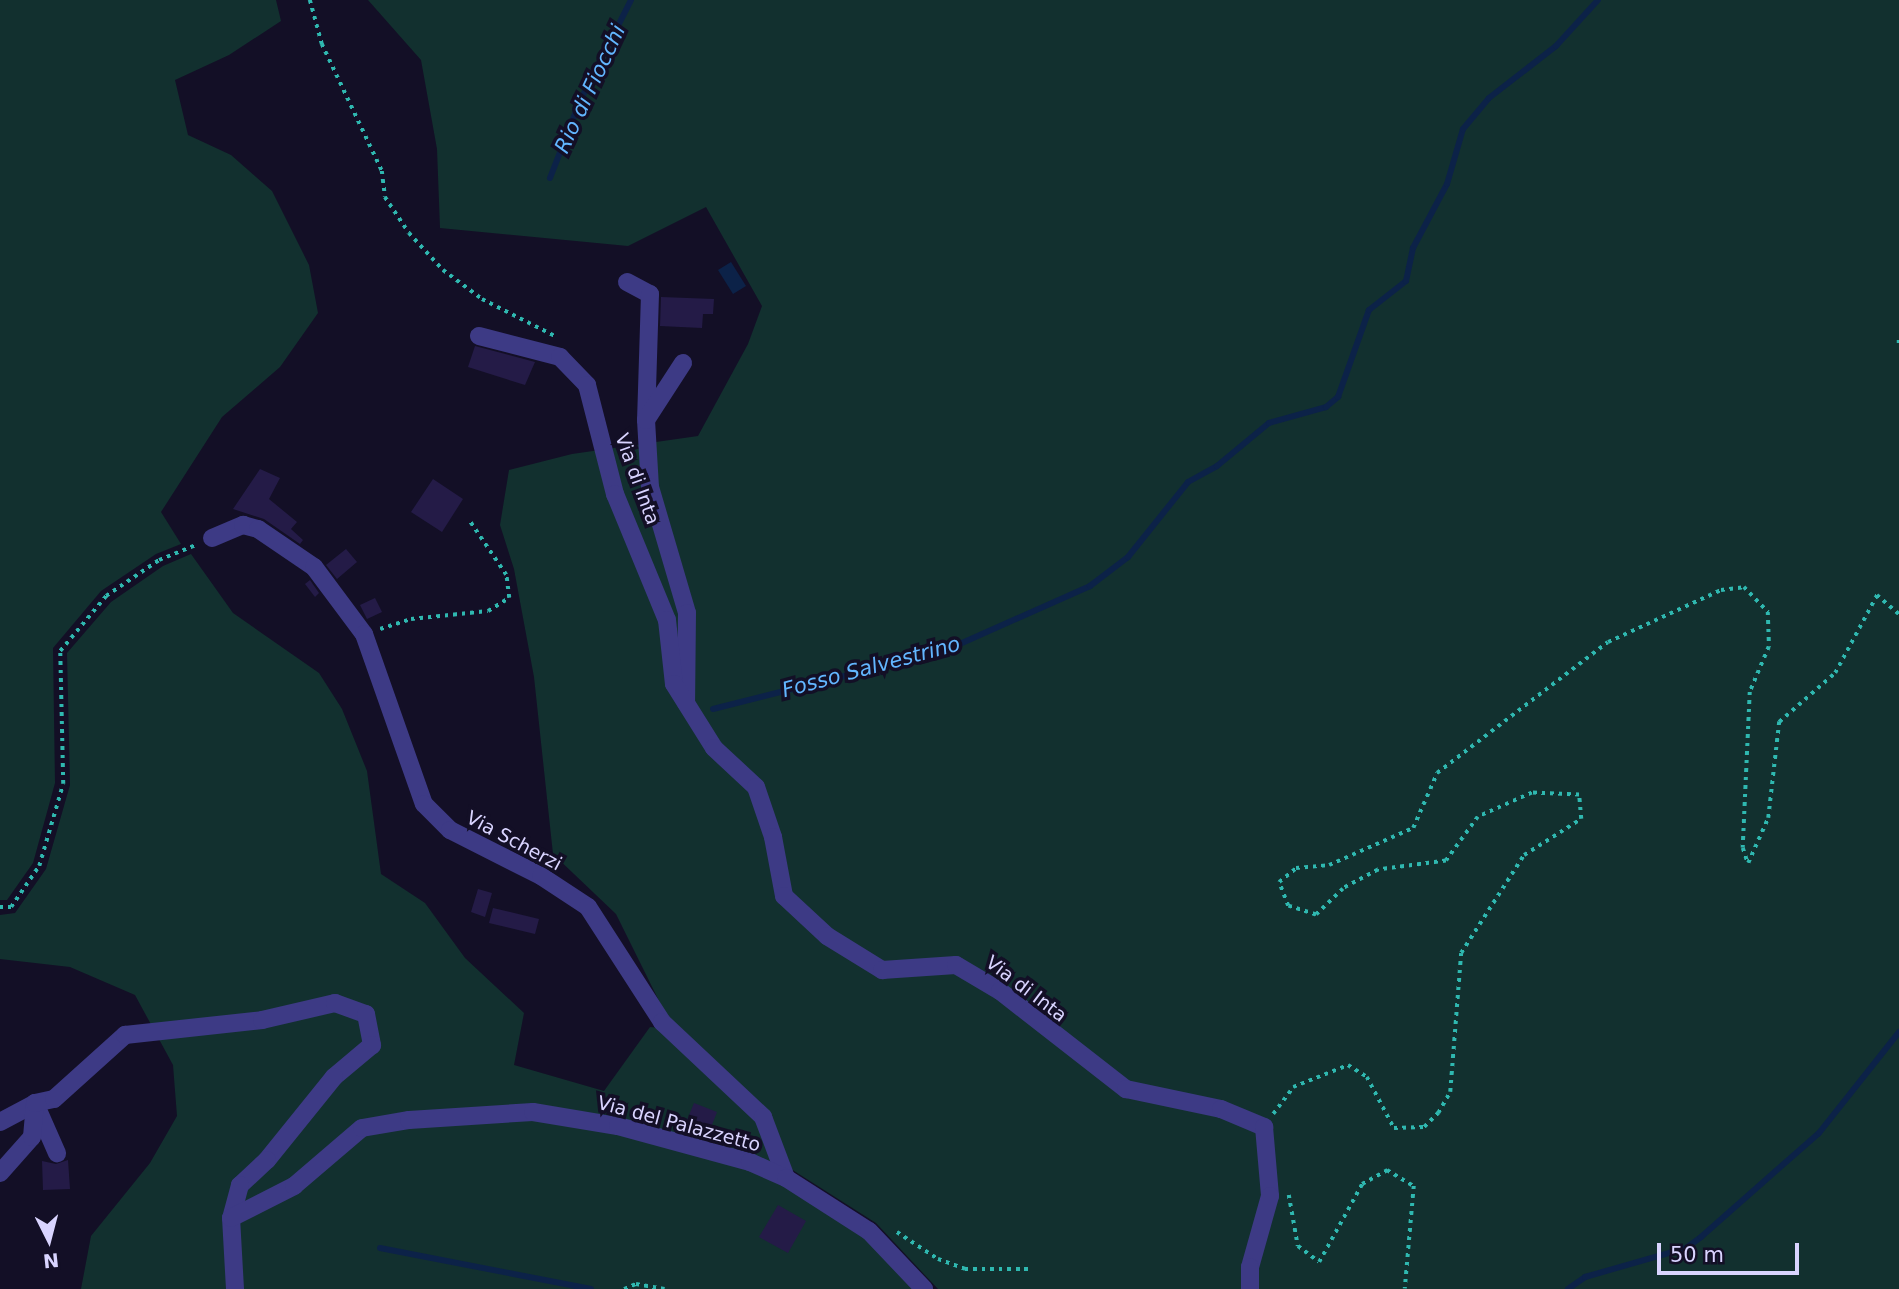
<!DOCTYPE html>
<style>
body{margin:0}
#map{position:relative;width:1899px;height:1289px;overflow:hidden;background:#130f26;font-family:"DejaVu Sans",sans-serif}
div>[style]{position:absolute}
.green>*{inset:0;background:#12302f}
.water>*{inset:0;background:#0c2248}
.stream>*{height:6px;margin:-3px;padding:0 3px;transform-origin:3px;border-radius:3px;background:#0c2248}
.building>*{inset:0;background:#241b47}
.path>*{height:3.5px;margin-top:-1.75px;transform-origin:0;background:repeating-linear-gradient(90deg,#2fb8b0 0 3.5px,transparent 0 8.5px)}
.minor>*{height:18px;margin:-9px;padding:0 9px;transform-origin:9px;border-radius:9px;background:#3d3a85}
span{translate:-50% -50%;white-space:nowrap;text-align:center;line-height:1.15;-webkit-text-stroke:7px #130f26;paint-order:stroke}
.street-label{font-size:19px;color:#d9d4ff}
.water-label{font-size:21px;color:#62b6ff;font-style:italic}
.north{position:absolute;left:14px;top:1205px;width:70px;height:70px;-webkit-text-stroke:5px #130f26;paint-order:stroke;rotate:174deg;font-size:19px;font-weight:700;line-height:28px;text-align:center;color:#d9d4ff}
.north::after{content:'';display:block;margin:auto;width:24px;height:32px;background:#d9d4ff;clip-path:polygon(50% 0,100% 100%,50% 72%,0 100%)}
.scale{position:absolute;left:1657px;top:1243px;width:142px;height:32px;box-sizing:border-box;border:4px solid #d9d4ff;border-top:0;padding-left:9px;font-size:21px;line-height:24px;white-space:nowrap;color:#d9d4ff;-webkit-text-stroke:5px #130f26;paint-order:stroke}
</style>
<div id="map">
<div class="green">
<i style="clip-path:polygon(0 0,276px 0,281px 21px,229px 55px,175px 80px,188px 135px,231px 155px,272px 191px,309px 265px,318px 313px,280px 367px,222px 417px,161px 512px,181px 544px,156px 554px,101px 591px,53px 648px,55px 783px,33px 863px,7px 900px,0 900px)"></i>
<i style="clip-path:polygon(368px 0,1899px 0,1899px 1289px,938px 1289px,876px 1223px,791px 1169px,769px 1113px,667px 1017px,616px 914px,553px 854px,534px 677px,514px 569px,500px 525px,509px 470px,572px 454px,698px 436px,748px 344px,762px 306px,706px 207px,628px 246px,440px 228px,437px 149px,421px 60px)"></i>
<i style="clip-path:polygon(191px 554px,233px 613px,319px 673px,342px 709px,367px 771px,381px 874px,425px 903px,465px 958px,524px 1013px,514px 1065px,604px 1091px,650px 1027px,661px 1028px,758px 1120px,783px 1184px,865px 1236px,914px 1289px,81px 1289px,91px 1236px,150px 1163px,177px 1116px,173px 1065px,135px 995px,70px 967px,0 959px,0 915px,15px 913px,46px 869px,70px 785px,67px 653px,111px 602px,163px 566px)"></i>
</div>
<div class="water">
<i style="clip-path:polygon(731px 262px,746px 286px,733px 294px,718px 270px)"></i>
</div>
<div class="stream">
<i style="left:550px;top:178px;width:83px;rotate:-68.7deg"></i>
<i style="left:580px;top:101px;width:113px;rotate:-63.2deg"></i>
<i style="left:713px;top:709px;width:238px;rotate:-14.1deg"></i>
<i style="left:944px;top:651px;width:160px;rotate:-24deg"></i>
<i style="left:1090px;top:586px;width:48px;rotate:-37.3deg"></i>
<i style="left:1128px;top:557px;width:96px;rotate:-51.3deg"></i>
<i style="left:1188px;top:482px;width:33px;rotate:-29deg"></i>
<i style="left:1217px;top:466px;width:67px;rotate:-39.6deg"></i>
<i style="left:1269px;top:423px;width:59px;rotate:-15.7deg"></i>
<i style="left:1326px;top:407px;width:16px;rotate:-40deg"></i>
<i style="left:1338px;top:397px;width:92px;rotate:-70.4deg"></i>
<i style="left:1369px;top:310px;width:47px;rotate:-38.1deg"></i>
<i style="left:1406px;top:281px;width:34px;rotate:-78deg"></i>
<i style="left:1413px;top:248px;width:72px;rotate:-62deg"></i>
<i style="left:1447px;top:184px;width:57px;rotate:-73.8deg"></i>
<i style="left:1463px;top:129px;width:40px;rotate:-50deg"></i>
<i style="left:1489px;top:98px;width:85px;rotate:-37.8deg"></i>
<i style="left:1556px;top:46px;width:62px;rotate:-47.6deg"></i>
<i style="left:380px;top:1248px;width:215px;rotate:11deg"></i>
<i style="left:1568px;top:1289px;width:21px;rotate:-35deg"></i>
<i style="left:1585px;top:1277px;width:105px;rotate:-16deg"></i>
<i style="left:1686px;top:1248px;width:19px;rotate:-36deg"></i>
<i style="left:1701px;top:1237px;width:157px;rotate:-41.4deg"></i>
<i style="left:1819px;top:1133px;width:129px;rotate:-51.6deg"></i>
</div>
<div class="building">
<i style="clip-path:polygon(661px 297px,714px 299px,713px 314px,703px 314px,702px 328px,660px 326px)"></i>
<i style="clip-path:polygon(475px 346px,535px 362px,525px 385px,468px 367px)"></i>
<i style="clip-path:polygon(260px 469px,280px 478px,269px 499px,297px 522px,291px 529px,303px 540px,300px 544px,264px 519px,233px 509px)"></i>
<i style="clip-path:polygon(433px 479px,463px 499px,442px 532px,411px 512px)"></i>
<i style="clip-path:polygon(346px 549px,357px 562px,337px 579px,326px 565px)"></i>
<i style="clip-path:polygon(310px 580px,319px 593px,315px 597px,305px 584px)"></i>
<i style="clip-path:polygon(375px 598px,382px 612px,367px 619px,360px 605px)"></i>
<i style="clip-path:polygon(478px 889px,492px 893px,485px 917px,471px 912px)"></i>
<i style="clip-path:polygon(493px 908px,539px 919px,535px 934px,489px 923px)"></i>
<i style="clip-path:polygon(694px 1103px,717px 1112px,707px 1138px,682px 1132px)"></i>
<i style="clip-path:polygon(68px 1160px,70px 1189px,43px 1190px,42px 1161px,56px 1164px)"></i>
<i style="clip-path:polygon(778px 1205px,806px 1221px,788px 1253px,759px 1237px)"></i>
</div>
<div class="path">
<i style="left:310px;top:0;width:46px;rotate:74.7deg"></i>
<i style="left:322px;top:44px;width:140px;rotate:64.7deg"></i>
<i style="left:382px;top:171px;width:26px;rotate:83deg"></i>
<i style="left:385px;top:197px;width:43px;rotate:56.3deg"></i>
<i style="left:409px;top:233px;width:50px;rotate:47.4deg"></i>
<i style="left:443px;top:270px;width:49px;rotate:36.6deg"></i>
<i style="left:482px;top:299px;width:84px;rotate:26.9deg"></i>
<i style="left:1899px;top:340px;width:7px;rotate:90deg"></i>
<i style="left:380px;top:629px;width:33px;rotate:-18deg"></i>
<i style="left:411px;top:619px;width:77px;rotate:-5.9deg"></i>
<i style="left:488px;top:611px;width:25px;rotate:-32deg"></i>
<i style="left:509px;top:598px;width:23px;rotate:-97deg"></i>
<i style="left:506px;top:575px;width:64px;rotate:-124.2deg"></i>
<i style="left:0;top:907px;width:11px"></i>
<i style="left:11px;top:907px;width:50px;rotate:-55.7deg"></i>
<i style="left:39px;top:866px;width:85px;rotate:-73.7deg"></i>
<i style="left:63px;top:784px;width:133px;rotate:-91.3deg"></i>
<i style="left:60px;top:651px;width:72px;rotate:-50.1deg"></i>
<i style="left:106px;top:596px;width:64px;rotate:-34.2deg"></i>
<i style="left:159px;top:560px;width:42px;rotate:-22.3deg"></i>
<i style="left:1273px;top:1114px;width:34px;rotate:-53deg"></i>
<i style="left:1293px;top:1087px;width:59px;rotate:-21.8deg"></i>
<i style="left:1348px;top:1065px;width:22px;rotate:32deg"></i>
<i style="left:1367px;top:1077px;width:58px;rotate:62.1deg"></i>
<i style="left:1394px;top:1128px;width:30px;rotate:-2deg"></i>
<i style="left:1424px;top:1127px;width:20px;rotate:-45deg"></i>
<i style="left:1438px;top:1113px;width:24px;rotate:-60deg"></i>
<i style="left:1450px;top:1092px;width:139px;rotate:-85.5deg"></i>
<i style="left:1461px;top:953px;width:117px;rotate:-57.3deg"></i>
<i style="left:1524px;top:855px;width:67px;rotate:-32.3deg"></i>
<i style="left:1581px;top:819px;width:24px;rotate:-95deg"></i>
<i style="left:1579px;top:795px;width:47px;rotate:-177.6deg"></i>
<i style="left:1532px;top:793px;width:59px;rotate:156deg"></i>
<i style="left:1478px;top:817px;width:54px;rotate:126deg"></i>
<i style="left:1446px;top:861px;width:69px;rotate:172.5deg"></i>
<i style="left:1378px;top:870px;width:40px;rotate:152deg"></i>
<i style="left:1343px;top:889px;width:37px;rotate:136deg"></i>
<i style="left:1316px;top:915px;width:29px;rotate:-162deg"></i>
<i style="left:1288px;top:906px;width:26px;rotate:-111deg"></i>
<i style="left:1279px;top:882px;width:22px;rotate:-39deg"></i>
<i style="left:1296px;top:868px;width:33px;rotate:-5deg"></i>
<i style="left:1329px;top:865px;width:92px;rotate:-23.8deg"></i>
<i style="left:1413px;top:828px;width:60px;rotate:-66.4deg"></i>
<i style="left:1437px;top:773px;width:215px;rotate:-37.5deg"></i>
<i style="left:1608px;top:642px;width:124px;rotate:-24.7deg"></i>
<i style="left:1721px;top:590px;width:23px;rotate:-7deg"></i>
<i style="left:1744px;top:587px;width:35px;rotate:46deg"></i>
<i style="left:1768px;top:612px;width:35px;rotate:88deg"></i>
<i style="left:1769px;top:647px;width:49px;rotate:112.9deg"></i>
<i style="left:1750px;top:692px;width:156px;rotate:92.6deg"></i>
<i style="left:1743px;top:848px;width:16px;rotate:72deg"></i>
<i style="left:1748px;top:863px;width:49px;rotate:-66deg"></i>
<i style="left:1768px;top:818px;width:97px;rotate:-83.5deg"></i>
<i style="left:1779px;top:722px;width:74px;rotate:-41.2deg"></i>
<i style="left:1835px;top:673px;width:89px;rotate:-61.7deg"></i>
<i style="left:1877px;top:595px;width:29px;rotate:41deg"></i>
<i style="left:1289px;top:1195px;width:52px;rotate:80deg"></i>
<i style="left:1298px;top:1246px;width:26px;rotate:37deg"></i>
<i style="left:1319px;top:1262px;width:89px;rotate:-61.1deg"></i>
<i style="left:1362px;top:1184px;width:29px;rotate:-29deg"></i>
<i style="left:1387px;top:1170px;width:31px;rotate:31deg"></i>
<i style="left:1414px;top:1186px;width:103px;rotate:95deg"></i>
<i style="left:897px;top:1232px;width:49px;rotate:33.4deg"></i>
<i style="left:938px;top:1259px;width:29px;rotate:20deg"></i>
<i style="left:965px;top:1269px;width:63px"></i>
<i style="left:624px;top:1289px;width:13px;rotate:-23deg"></i>
<i style="left:636px;top:1284px;width:29px;rotate:10deg"></i>
</div>
<div class="minor">
<i style="left:627px;top:282px;width:26px;rotate:28deg"></i>
<i style="left:650px;top:294px;width:126px;rotate:91.8deg"></i>
<i style="left:646px;top:420px;width:67px;rotate:86.6deg"></i>
<i style="left:650px;top:487px;width:131px;rotate:73.6deg"></i>
<i style="left:687px;top:613px;width:90px;rotate:90.6deg"></i>
<i style="left:479px;top:336px;width:84px;rotate:14.5deg"></i>
<i style="left:560px;top:357px;width:39px;rotate:46deg"></i>
<i style="left:587px;top:385px;width:113px;rotate:75.6deg"></i>
<i style="left:615px;top:494px;width:136px;rotate:67.6deg"></i>
<i style="left:667px;top:620px;width:64px;rotate:83.8deg"></i>
<i style="left:674px;top:684px;width:75px;rotate:58deg"></i>
<i style="left:714px;top:748px;width:57px;rotate:42.9deg"></i>
<i style="left:756px;top:787px;width:53px;rotate:71.2deg"></i>
<i style="left:773px;top:837px;width:60px;rotate:79.4deg"></i>
<i style="left:784px;top:896px;width:59px;rotate:42.9deg"></i>
<i style="left:827px;top:936px;width:65px;rotate:31.7deg"></i>
<i style="left:882px;top:970px;width:74px;rotate:-3.9deg"></i>
<i style="left:956px;top:965px;width:51px;rotate:30.6deg"></i>
<i style="left:1000px;top:991px;width:160px;rotate:37.9deg"></i>
<i style="left:1126px;top:1089px;width:97px;rotate:11.9deg"></i>
<i style="left:1221px;top:1109px;width:47px;rotate:22.7deg"></i>
<i style="left:1264px;top:1127px;width:69px;rotate:85deg"></i>
<i style="left:1270px;top:1196px;width:74px;rotate:105.7deg"></i>
<i style="left:1250px;top:1267px;width:22px;rotate:90deg"></i>
<i style="left:646px;top:420px;width:68px;rotate:-57deg"></i>
<i style="left:212px;top:538px;width:34px;rotate:-23deg"></i>
<i style="left:243px;top:525px;width:16px;rotate:15deg"></i>
<i style="left:258px;top:529px;width:68px;rotate:34.2deg"></i>
<i style="left:314px;top:567px;width:84px;rotate:53.3deg"></i>
<i style="left:364px;top:634px;width:180px;rotate:70.6deg"></i>
<i style="left:424px;top:804px;width:37px;rotate:45deg"></i>
<i style="left:450px;top:830px;width:102px;rotate:26.8deg"></i>
<i style="left:541px;top:876px;width:56px;rotate:33.4deg"></i>
<i style="left:588px;top:907px;width:137px;rotate:57.2deg"></i>
<i style="left:662px;top:1022px;width:139px;rotate:43.2deg"></i>
<i style="left:763px;top:1117px;width:65px;rotate:69.3deg"></i>
<i style="left:0;top:1122px;width:40px;rotate:-28deg"></i>
<i style="left:35px;top:1103px;width:55px;rotate:66.3deg"></i>
<i style="left:0;top:1173px;width:48px;rotate:-48.4deg"></i>
<i style="left:32px;top:1137px;width:34px;rotate:-85deg"></i>
<i style="left:35px;top:1103px;width:19px;rotate:-12deg"></i>
<i style="left:54px;top:1099px;width:96px;rotate:-42deg"></i>
<i style="left:125px;top:1035px;width:138px;rotate:-6.2deg"></i>
<i style="left:262px;top:1020px;width:75px;rotate:-13.1deg"></i>
<i style="left:335px;top:1003px;width:33px;rotate:20deg"></i>
<i style="left:366px;top:1014px;width:32px;rotate:79deg"></i>
<i style="left:372px;top:1045px;width:50px;rotate:139.9deg"></i>
<i style="left:334px;top:1077px;width:107px;rotate:128.9deg"></i>
<i style="left:267px;top:1160px;width:37px;rotate:137deg"></i>
<i style="left:240px;top:1185px;width:34px;rotate:105deg"></i>
<i style="left:235px;top:1289px;width:71px;rotate:-93.2deg"></i>
<i style="left:231px;top:1218px;width:71px;rotate:-26.9deg"></i>
<i style="left:294px;top:1186px;width:89px;rotate:-40.5deg"></i>
<i style="left:362px;top:1128px;width:48px;rotate:-9.7deg"></i>
<i style="left:409px;top:1120px;width:124px;rotate:-3.7deg"></i>
<i style="left:533px;top:1112px;width:86px;rotate:9.4deg"></i>
<i style="left:618px;top:1126px;width:137px;rotate:15.3deg"></i>
<i style="left:750px;top:1162px;width:39px;rotate:24deg"></i>
<i style="left:786px;top:1178px;width:98px;rotate:32.6deg"></i>
<i style="left:869px;top:1231px;width:80px;rotate:46.5deg"></i>
</div>
<div class="street-label">
<span style="left:637px;top:479px;rotate:70deg">Via di Inta</span>
<span style="left:514px;top:841px;rotate:28deg">Via Scherzi</span>
<span style="left:1026px;top:989px;rotate:37deg">Via di Inta</span>
<span style="left:679px;top:1124px;rotate:15deg">Via del Palazzetto</span>
</div>
<div class="water-label">
<span style="left:590px;top:89px;rotate:-65deg">Rio di Fiocchi</span>
<span style="left:871px;top:667px;rotate:-15deg">Fosso Salvestrino</span>
</div>
<div class="north">N</div>
<div class="scale">50 m</div>
</div>
